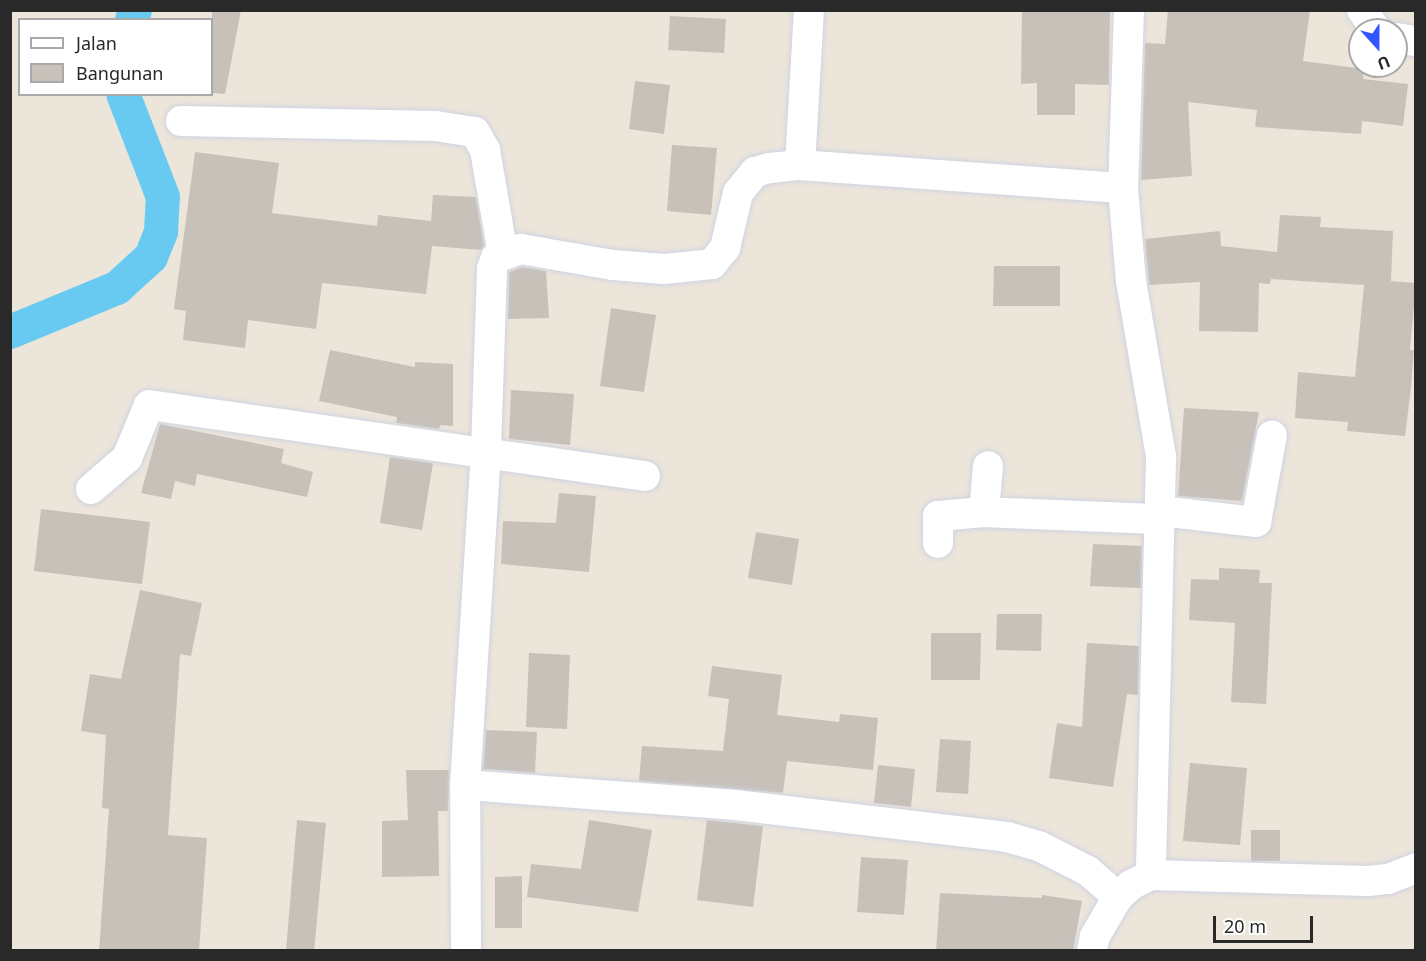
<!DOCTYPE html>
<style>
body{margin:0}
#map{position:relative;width:1426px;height:961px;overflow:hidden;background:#ece5da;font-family:"Noto Sans",sans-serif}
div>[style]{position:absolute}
.canal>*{height:34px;margin:-17px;padding:0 17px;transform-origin:17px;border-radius:17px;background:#69caf1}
.building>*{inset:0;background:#c7c1ba}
.roads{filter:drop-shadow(0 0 2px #cfd3e3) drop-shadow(0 0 2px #cfd3e3)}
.minor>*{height:30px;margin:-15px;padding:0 15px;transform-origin:15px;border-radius:15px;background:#fff}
span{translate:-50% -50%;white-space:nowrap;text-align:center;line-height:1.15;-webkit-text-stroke:6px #fff;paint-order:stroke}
.frame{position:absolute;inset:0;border:12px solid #292929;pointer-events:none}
.legend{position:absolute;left:18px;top:18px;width:195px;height:78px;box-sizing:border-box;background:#fff;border:2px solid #a9a9a9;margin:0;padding:8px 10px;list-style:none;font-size:18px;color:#292929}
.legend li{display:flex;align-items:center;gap:12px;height:30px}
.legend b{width:30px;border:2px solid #a9a9a9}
.north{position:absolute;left:1348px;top:18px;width:60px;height:60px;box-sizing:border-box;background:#fff;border:2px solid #a9a9a9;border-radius:50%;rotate:159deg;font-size:16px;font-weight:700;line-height:24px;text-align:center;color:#292929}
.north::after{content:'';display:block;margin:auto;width:21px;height:27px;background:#3456fe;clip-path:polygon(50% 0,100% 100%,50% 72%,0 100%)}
.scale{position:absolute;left:1213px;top:916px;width:100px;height:27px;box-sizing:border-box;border:3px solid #292929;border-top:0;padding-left:8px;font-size:18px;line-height:21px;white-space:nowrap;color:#292929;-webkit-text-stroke:4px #fff;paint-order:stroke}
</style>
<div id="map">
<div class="canal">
<i style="left:132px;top:20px;width:10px;rotate:-73deg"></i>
<i style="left:10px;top:332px;width:116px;rotate:-22.4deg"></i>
<i style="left:117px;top:288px;width:46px;rotate:-42.4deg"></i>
<i style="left:151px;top:257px;width:27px;rotate:-68deg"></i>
<i style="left:161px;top:232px;width:35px;rotate:-87deg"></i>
<i style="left:163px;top:197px;width:110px;rotate:-111.2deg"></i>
</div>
<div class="building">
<i style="clip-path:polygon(212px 10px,241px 10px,225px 94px,212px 93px)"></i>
<i style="clip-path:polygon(1022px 10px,1110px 10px,1109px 85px,1075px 84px,1075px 115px,1037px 115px,1037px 83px,1021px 84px)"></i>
<i style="clip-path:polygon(1168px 10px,1310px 10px,1303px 61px,1364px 69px,1363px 79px,1408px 84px,1403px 126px,1362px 121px,1361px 134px,1255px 127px,1257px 110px,1188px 102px,1192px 176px,1141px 180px,1145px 43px,1165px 44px)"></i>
<i style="clip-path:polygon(670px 16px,726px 19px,724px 53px,668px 50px)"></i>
<i style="clip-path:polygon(635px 81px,670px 85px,664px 134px,629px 129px)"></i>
<i style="clip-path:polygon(672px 145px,717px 148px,711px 215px,667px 211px)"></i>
<i style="clip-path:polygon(195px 152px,279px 163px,272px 213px,377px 226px,378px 215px,431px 221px,433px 195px,476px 197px,484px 246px,481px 250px,432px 246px,426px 294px,322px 283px,316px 329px,248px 320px,245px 348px,183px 340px,186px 311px,174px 309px)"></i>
<i style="clip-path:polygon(1280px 215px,1321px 217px,1320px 227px,1393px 231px,1391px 281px,1416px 283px,1410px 350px,1414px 350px,1411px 388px,1405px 436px,1347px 431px,1348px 422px,1295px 418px,1298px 372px,1355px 377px,1364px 285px,1271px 279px,1270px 284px,1259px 283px,1258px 332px,1199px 331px,1200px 282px,1149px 285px,1145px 239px,1220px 231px,1221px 246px,1277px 252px)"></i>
<i style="clip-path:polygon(994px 266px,1060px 266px,1060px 306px,993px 306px)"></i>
<i style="clip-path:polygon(523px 267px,546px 271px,549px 318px,508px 319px,509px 272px)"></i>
<i style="clip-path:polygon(611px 308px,656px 315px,644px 392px,600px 386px)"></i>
<i style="clip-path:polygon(330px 350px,415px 367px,415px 362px,453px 364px,453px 426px,440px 425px,439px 429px,396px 423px,397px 417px,319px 401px)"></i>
<i style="clip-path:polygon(511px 390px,574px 394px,570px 445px,509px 439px)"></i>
<i style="clip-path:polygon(1184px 408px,1259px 412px,1242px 501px,1178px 496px)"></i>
<i style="clip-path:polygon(160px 424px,284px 449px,281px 463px,313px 472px,307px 497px,197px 474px,195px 486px,175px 481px,171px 499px,141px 493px)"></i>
<i style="clip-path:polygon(390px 457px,433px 463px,422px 530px,380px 523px)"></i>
<i style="clip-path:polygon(559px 493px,596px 496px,589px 572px,501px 564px,503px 521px,556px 523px)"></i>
<i style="clip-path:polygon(41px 509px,150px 522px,142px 584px,34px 571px)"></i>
<i style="clip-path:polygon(756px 532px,799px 539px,792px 585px,748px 578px)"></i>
<i style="clip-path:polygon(1093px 544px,1142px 546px,1141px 588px,1090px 586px)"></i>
<i style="clip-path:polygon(1219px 568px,1260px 570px,1259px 583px,1272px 583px,1266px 704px,1231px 702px,1235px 623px,1189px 620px,1191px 579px,1219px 580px)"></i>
<i style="clip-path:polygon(140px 590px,202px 603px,191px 656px,180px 654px,168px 835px,207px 838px,199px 951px,99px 951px,109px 809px,102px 808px,106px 735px,81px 731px,90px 674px,121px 679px)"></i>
<i style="clip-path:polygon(997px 614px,1042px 614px,1041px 651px,996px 650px)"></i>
<i style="clip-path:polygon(931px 633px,981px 633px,980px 680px,931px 680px)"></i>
<i style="clip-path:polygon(1087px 643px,1139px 646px,1138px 695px,1127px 694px,1113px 787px,1049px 778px,1057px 723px,1082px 727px)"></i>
<i style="clip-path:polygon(529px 653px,570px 655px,567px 729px,526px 727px)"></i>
<i style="clip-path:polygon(712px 666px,782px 675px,777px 715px,839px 722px,840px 714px,878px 718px,873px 770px,787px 761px,783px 793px,639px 781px,642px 746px,723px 751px,729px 699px,708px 696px)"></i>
<i style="clip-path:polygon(486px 730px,537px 732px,535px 773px,483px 769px)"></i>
<i style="clip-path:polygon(940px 739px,971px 741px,968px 794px,936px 792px)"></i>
<i style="clip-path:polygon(1190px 763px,1247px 768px,1240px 845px,1183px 841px)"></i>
<i style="clip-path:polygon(878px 765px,915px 769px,911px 807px,874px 803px)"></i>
<i style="clip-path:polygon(406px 770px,449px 770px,448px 811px,438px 811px,439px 876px,382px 877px,382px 821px,408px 820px)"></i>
<i style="clip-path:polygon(297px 820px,326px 823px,314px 951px,286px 951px)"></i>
<i style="clip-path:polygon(589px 820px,652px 830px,638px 912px,527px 897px,531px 864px,581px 869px)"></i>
<i style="clip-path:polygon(707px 820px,763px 826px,753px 907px,697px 900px)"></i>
<i style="clip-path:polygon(1251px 830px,1280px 830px,1280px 861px,1251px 861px)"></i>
<i style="clip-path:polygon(861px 857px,908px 860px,904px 915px,857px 912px)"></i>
<i style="clip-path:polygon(522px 876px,522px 928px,495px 928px,495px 877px)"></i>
<i style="clip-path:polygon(940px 893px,1042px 898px,1042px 895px,1082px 901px,1073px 951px,936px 951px)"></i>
</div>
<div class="roads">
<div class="minor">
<i style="left:1129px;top:10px;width:178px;rotate:91.9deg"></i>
<i style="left:1123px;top:188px;width:93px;rotate:85.1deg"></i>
<i style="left:1131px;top:281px;width:179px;rotate:80.3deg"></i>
<i style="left:1161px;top:457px;width:418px;rotate:91.4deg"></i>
<i style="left:1362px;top:10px;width:24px;rotate:55deg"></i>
<i style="left:1396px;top:38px;width:20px;rotate:9deg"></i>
<i style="left:181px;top:121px;width:255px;rotate:1.1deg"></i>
<i style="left:436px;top:126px;width:39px;rotate:9deg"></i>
<i style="left:475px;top:132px;width:21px;rotate:61deg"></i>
<i style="left:485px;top:150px;width:106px;rotate:80.2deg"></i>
<i style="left:800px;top:165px;width:155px;rotate:-86.7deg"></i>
<i style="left:91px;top:489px;width:48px;rotate:-40.7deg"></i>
<i style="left:127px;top:458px;width:57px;rotate:-67.5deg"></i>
<i style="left:149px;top:405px;width:501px;rotate:8.15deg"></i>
<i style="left:1161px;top:511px;width:96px;rotate:6.6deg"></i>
<i style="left:1256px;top:522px;width:88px;rotate:-79.6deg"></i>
<i style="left:984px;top:512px;width:46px;rotate:-85deg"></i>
<i style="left:938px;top:543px;width:27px;rotate:-90deg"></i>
<i style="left:938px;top:516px;width:46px;rotate:-5deg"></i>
<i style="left:984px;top:512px;width:176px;rotate:2.3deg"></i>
<i style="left:465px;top:785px;width:271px;rotate:4.2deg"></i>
<i style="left:735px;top:805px;width:274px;rotate:6.7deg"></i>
<i style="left:1007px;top:837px;width:35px;rotate:16deg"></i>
<i style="left:1041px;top:847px;width:53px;rotate:27.1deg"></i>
<i style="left:1088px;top:871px;width:40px;rotate:41deg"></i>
<i style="left:466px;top:950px;width:165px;rotate:-90.3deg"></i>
<i style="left:465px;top:785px;width:335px;rotate:-86.4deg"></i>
<i style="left:486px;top:451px;width:183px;rotate:-88.1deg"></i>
<i style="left:492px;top:268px;width:11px;rotate:-68deg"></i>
<i style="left:496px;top:258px;width:27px;rotate:-20deg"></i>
<i style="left:521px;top:249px;width:93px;rotate:9.9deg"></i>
<i style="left:613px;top:265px;width:51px;rotate:4.5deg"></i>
<i style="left:664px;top:269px;width:48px;rotate:-5.9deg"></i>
<i style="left:712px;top:264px;width:21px;rotate:-51deg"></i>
<i style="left:725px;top:248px;width:57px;rotate:-76.7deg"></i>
<i style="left:738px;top:193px;width:27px;rotate:-51deg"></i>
<i style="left:755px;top:172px;width:16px;rotate:-15deg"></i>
<i style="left:770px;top:168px;width:30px;rotate:-6deg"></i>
<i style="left:800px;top:165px;width:324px;rotate:4.1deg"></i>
<i style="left:1092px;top:950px;width:14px;rotate:-78deg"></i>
<i style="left:1095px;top:936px;width:45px;rotate:-59.5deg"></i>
<i style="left:1118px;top:897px;width:18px;rotate:-43deg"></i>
<i style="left:1131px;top:885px;width:22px;rotate:-27deg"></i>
<i style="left:1151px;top:875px;width:217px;rotate:1.6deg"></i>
<i style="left:1368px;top:881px;width:20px;rotate:-6deg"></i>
<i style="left:1388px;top:879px;width:30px;rotate:-21deg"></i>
</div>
</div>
<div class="frame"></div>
<ul class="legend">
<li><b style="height:8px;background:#fff"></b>Jalan</li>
<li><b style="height:16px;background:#c7c1ba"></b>Bangunan</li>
</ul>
<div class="north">U</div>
<div class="scale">20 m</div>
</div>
